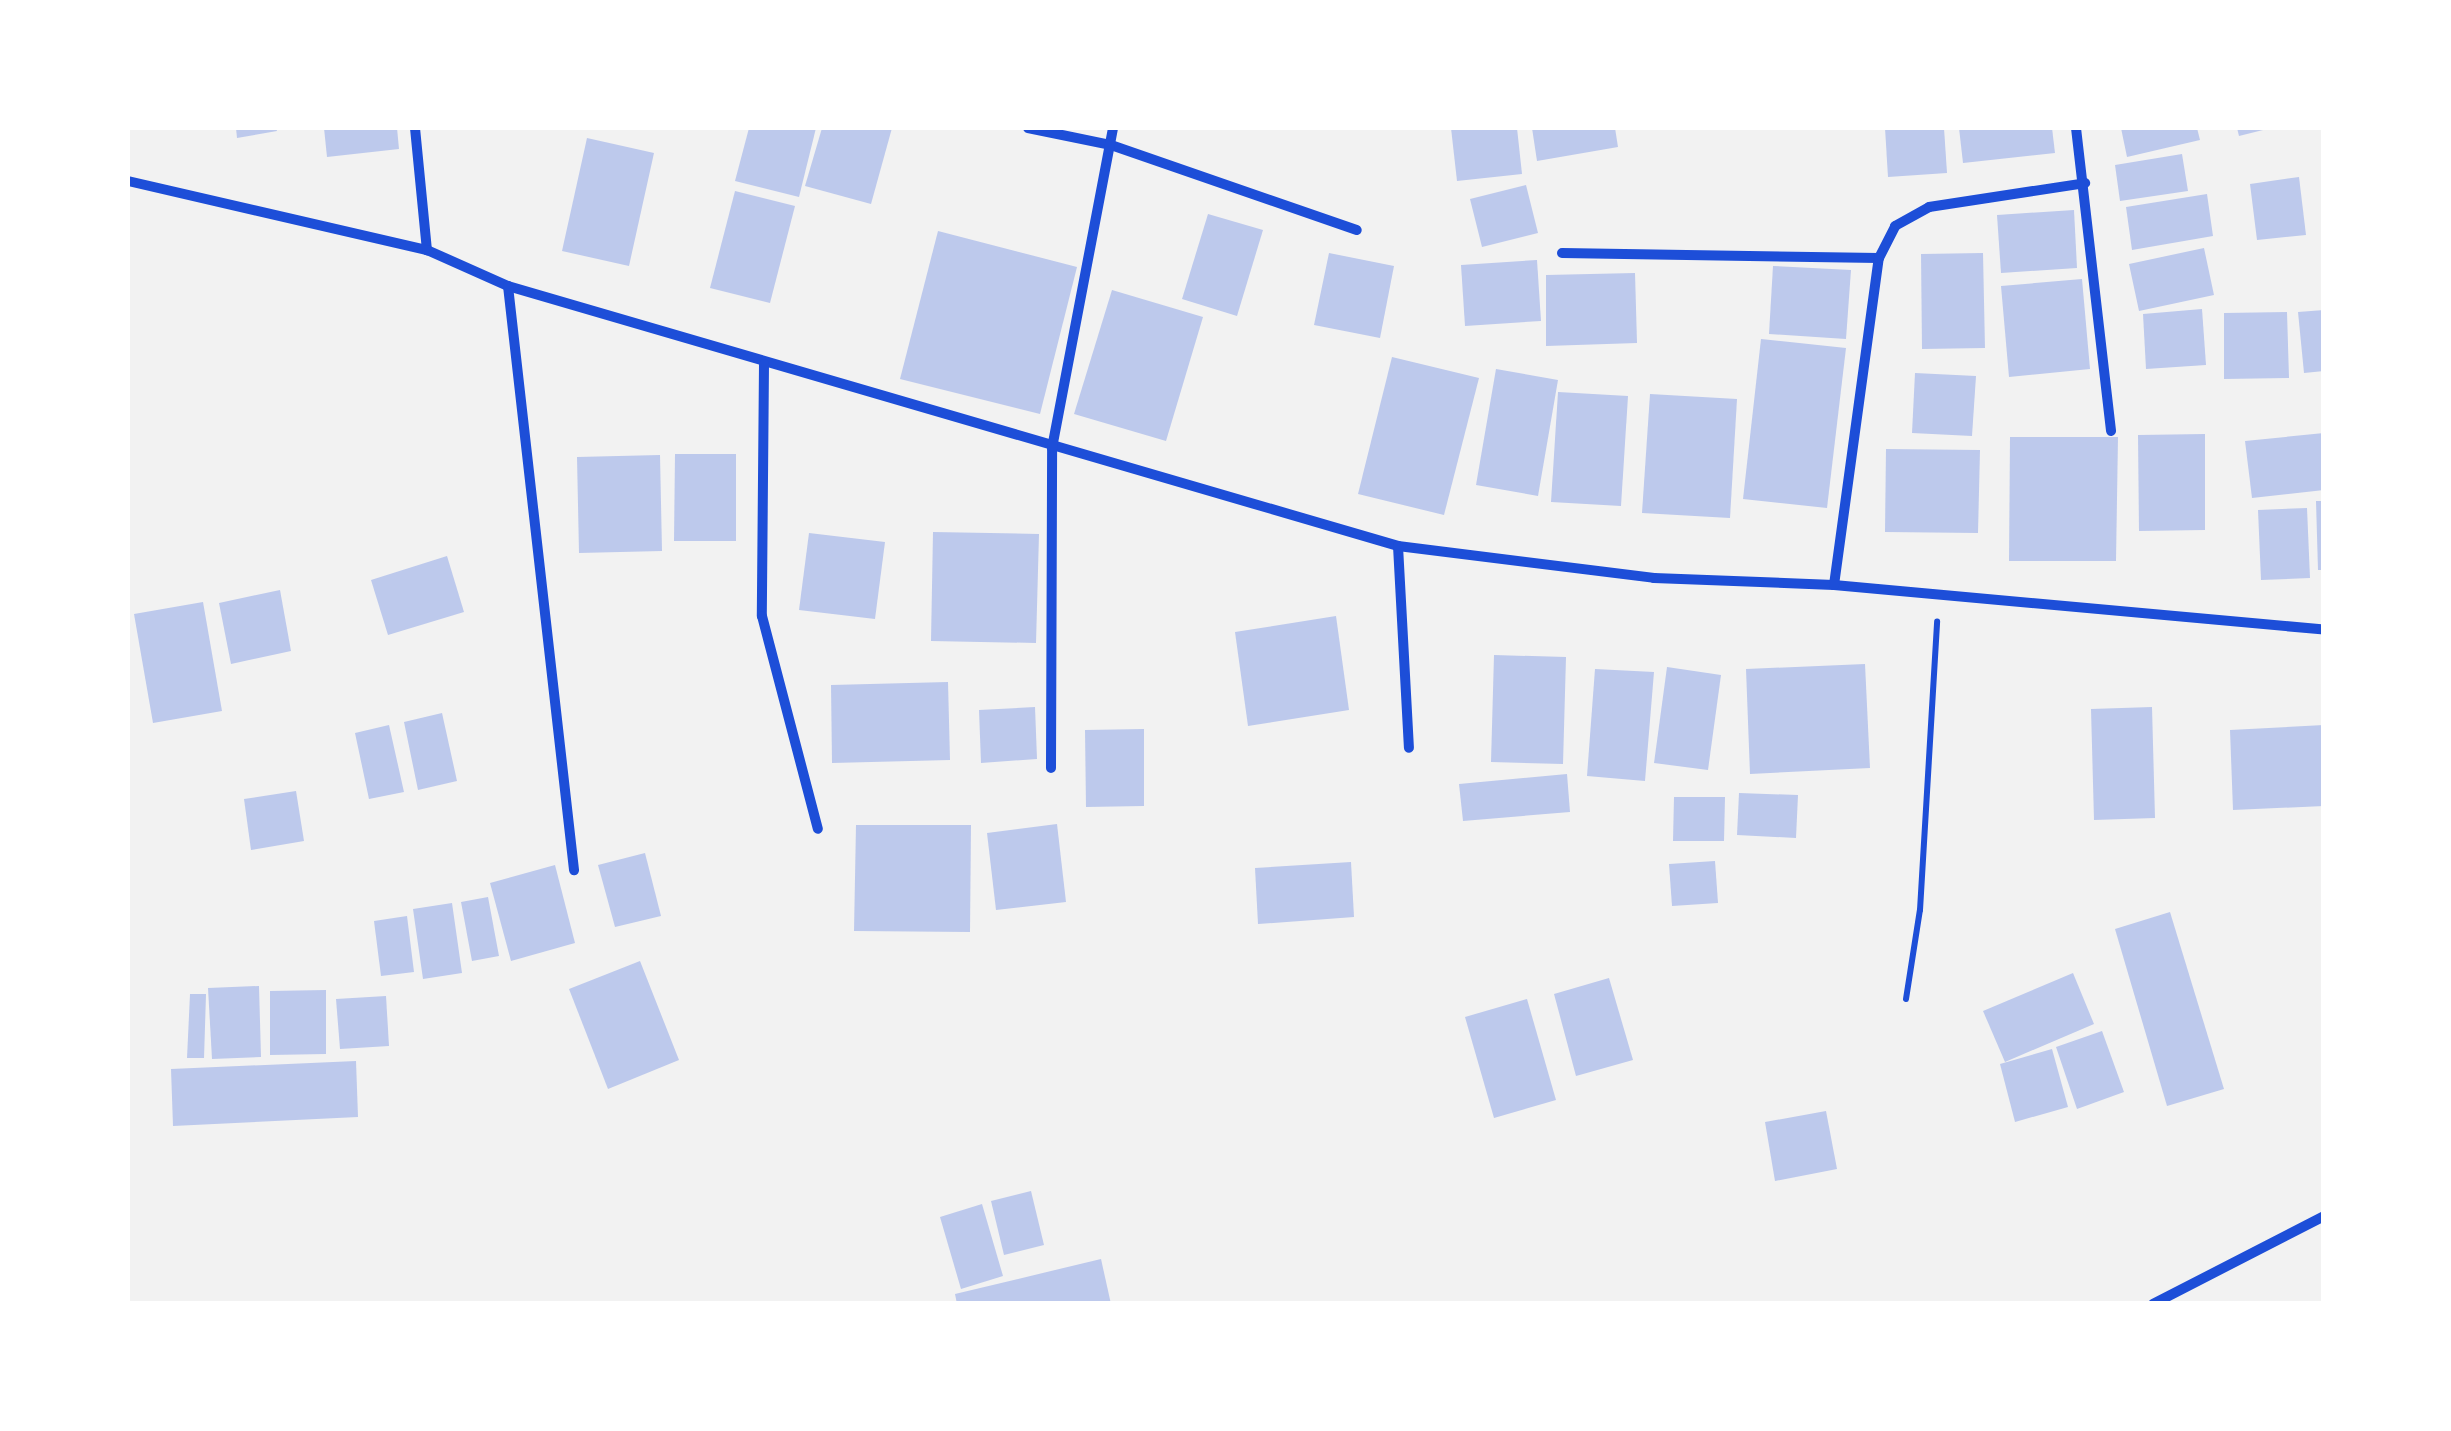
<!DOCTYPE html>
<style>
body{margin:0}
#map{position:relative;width:2451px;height:1431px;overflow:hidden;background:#f2f2f2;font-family:Poppins,sans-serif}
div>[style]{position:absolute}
.building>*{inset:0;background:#bdc9ec}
.path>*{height:6px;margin:-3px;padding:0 3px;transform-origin:3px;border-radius:3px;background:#1d4ed8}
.minor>*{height:10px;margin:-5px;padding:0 5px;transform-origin:5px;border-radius:5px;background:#1d4ed8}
span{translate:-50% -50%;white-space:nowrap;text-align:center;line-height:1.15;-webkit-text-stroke:9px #fff;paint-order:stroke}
.frame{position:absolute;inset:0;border:130px solid #fff;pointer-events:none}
</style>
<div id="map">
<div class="building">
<i style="clip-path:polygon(236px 128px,276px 128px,277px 131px,237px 138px)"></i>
<i style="clip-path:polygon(324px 128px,397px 128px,399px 149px,327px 157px)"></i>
<i style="clip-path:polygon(749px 128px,816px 128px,799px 197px,735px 181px)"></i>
<i style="clip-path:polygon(822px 128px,892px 128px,871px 204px,805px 186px)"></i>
<i style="clip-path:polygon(1451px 128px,1517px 128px,1522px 174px,1457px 181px)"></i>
<i style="clip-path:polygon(1532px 128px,1615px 128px,1618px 147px,1537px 161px)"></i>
<i style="clip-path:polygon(1885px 128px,1944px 128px,1947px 173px,1888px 177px)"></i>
<i style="clip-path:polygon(1959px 128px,2052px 128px,2055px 153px,1963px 163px)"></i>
<i style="clip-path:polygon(2121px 128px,2197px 128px,2200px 140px,2127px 157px)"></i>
<i style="clip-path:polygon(2237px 128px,2267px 128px,2267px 129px,2239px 136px)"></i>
<i style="clip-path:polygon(587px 138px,654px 153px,629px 266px,562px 251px)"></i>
<i style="clip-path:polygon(2182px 154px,2188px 191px,2120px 201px,2115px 165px)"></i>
<i style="clip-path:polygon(2299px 177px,2306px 235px,2257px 240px,2250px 184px)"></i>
<i style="clip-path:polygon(1526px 185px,1538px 233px,1482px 247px,1470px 199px)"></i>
<i style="clip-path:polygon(735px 191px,795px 206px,770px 303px,710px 288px)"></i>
<i style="clip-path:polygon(2207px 194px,2213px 236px,2132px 250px,2126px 207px)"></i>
<i style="clip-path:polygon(2074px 210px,2077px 268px,2001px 273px,1997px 215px)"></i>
<i style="clip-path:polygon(1208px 214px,1263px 230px,1237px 316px,1182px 299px)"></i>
<i style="clip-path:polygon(938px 231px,1077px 267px,1040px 414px,900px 379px)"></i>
<i style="clip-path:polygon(2204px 248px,2214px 295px,2139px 311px,2129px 264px)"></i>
<i style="clip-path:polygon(1329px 253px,1394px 266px,1380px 338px,1314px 325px)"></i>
<i style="clip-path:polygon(1983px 253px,1985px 348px,1922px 349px,1921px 254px)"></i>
<i style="clip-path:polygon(1537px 260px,1541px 321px,1465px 326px,1461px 265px)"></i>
<i style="clip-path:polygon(1773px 266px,1851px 270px,1846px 339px,1769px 334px)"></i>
<i style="clip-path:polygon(1635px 273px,1637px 343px,1546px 346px,1546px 275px)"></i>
<i style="clip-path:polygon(2082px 279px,2090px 369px,2009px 377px,2001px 286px)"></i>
<i style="clip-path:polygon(1112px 290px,1203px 317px,1166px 441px,1074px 414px)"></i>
<i style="clip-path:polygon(2202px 309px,2206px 365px,2146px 369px,2143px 314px)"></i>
<i style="clip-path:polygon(2324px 310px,2324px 371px,2304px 373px,2298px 312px)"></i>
<i style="clip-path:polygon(2287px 312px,2289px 378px,2224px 379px,2224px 313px)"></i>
<i style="clip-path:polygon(1761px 339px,1846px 348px,1827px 508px,1743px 499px)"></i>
<i style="clip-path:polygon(1392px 357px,1479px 378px,1444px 515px,1358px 494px)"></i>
<i style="clip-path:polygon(1496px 369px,1558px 380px,1538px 496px,1476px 485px)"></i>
<i style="clip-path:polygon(1915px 373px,1976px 376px,1972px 436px,1912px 433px)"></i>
<i style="clip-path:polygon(1558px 392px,1628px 396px,1621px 506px,1551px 502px)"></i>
<i style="clip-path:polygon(1650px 394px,1737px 399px,1730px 518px,1642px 513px)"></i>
<i style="clip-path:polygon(2324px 433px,2324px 490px,2252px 498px,2245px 441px)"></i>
<i style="clip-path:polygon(2205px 434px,2205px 530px,2139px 531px,2138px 435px)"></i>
<i style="clip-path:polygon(2010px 437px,2118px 437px,2116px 561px,2009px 561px)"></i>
<i style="clip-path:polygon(1886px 449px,1980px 450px,1978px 533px,1885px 532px)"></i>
<i style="clip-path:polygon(675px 454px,736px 454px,736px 541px,674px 541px)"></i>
<i style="clip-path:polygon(660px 455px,662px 551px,579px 553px,577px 457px)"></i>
<i style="clip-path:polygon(2316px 501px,2324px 501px,2324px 570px,2318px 570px)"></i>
<i style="clip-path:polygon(2307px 508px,2310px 578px,2261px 580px,2258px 510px)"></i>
<i style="clip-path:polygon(933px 532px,1039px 534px,1036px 643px,931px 641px)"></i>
<i style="clip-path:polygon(809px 533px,885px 542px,875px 619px,799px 610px)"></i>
<i style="clip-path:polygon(447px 556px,464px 612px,388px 635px,371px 580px)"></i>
<i style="clip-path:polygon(280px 590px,291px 651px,231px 664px,219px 603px)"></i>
<i style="clip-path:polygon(203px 602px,222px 711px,153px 723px,134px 614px)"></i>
<i style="clip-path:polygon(1336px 616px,1349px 710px,1248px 726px,1235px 632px)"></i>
<i style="clip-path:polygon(1494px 655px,1566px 657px,1563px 764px,1491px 762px)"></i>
<i style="clip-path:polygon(1865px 664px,1870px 768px,1750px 774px,1746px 669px)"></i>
<i style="clip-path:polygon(1667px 667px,1721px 675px,1708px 770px,1654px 763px)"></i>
<i style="clip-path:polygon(1595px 669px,1654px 672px,1645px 781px,1587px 776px)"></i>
<i style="clip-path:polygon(948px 682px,950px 760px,832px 763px,831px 685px)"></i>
<i style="clip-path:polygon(1035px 707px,1037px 759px,981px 763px,979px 710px)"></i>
<i style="clip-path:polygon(2152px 707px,2155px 818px,2094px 820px,2091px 709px)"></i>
<i style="clip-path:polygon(442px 713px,457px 781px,418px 790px,404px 722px)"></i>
<i style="clip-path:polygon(389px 725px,404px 792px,369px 799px,355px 733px)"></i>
<i style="clip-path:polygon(2324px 725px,2324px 806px,2233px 810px,2230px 730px)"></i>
<i style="clip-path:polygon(1144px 729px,1144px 806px,1086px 807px,1085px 730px)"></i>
<i style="clip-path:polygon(1567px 774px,1570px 812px,1463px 821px,1459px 784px)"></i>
<i style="clip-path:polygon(296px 791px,304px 841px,251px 850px,244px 799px)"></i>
<i style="clip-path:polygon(1739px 793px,1798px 795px,1796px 838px,1737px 835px)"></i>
<i style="clip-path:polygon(1674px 797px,1725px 797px,1724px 841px,1673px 841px)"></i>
<i style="clip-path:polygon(1057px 824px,1066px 902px,996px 910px,987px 833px)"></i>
<i style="clip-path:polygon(856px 825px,971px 825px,970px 932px,854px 931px)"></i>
<i style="clip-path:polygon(645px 853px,661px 916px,615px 927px,598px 865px)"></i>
<i style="clip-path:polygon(1715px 861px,1718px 903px,1672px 906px,1669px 864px)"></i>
<i style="clip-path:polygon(1351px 862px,1354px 917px,1258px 924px,1255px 868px)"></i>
<i style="clip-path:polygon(555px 865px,575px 943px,511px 961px,490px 883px)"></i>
<i style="clip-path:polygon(488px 897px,499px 956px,472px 961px,461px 902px)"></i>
<i style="clip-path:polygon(452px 903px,462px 973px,423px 979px,413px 909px)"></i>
<i style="clip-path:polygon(2170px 912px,2224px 1089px,2167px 1106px,2115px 929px)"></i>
<i style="clip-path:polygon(407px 916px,414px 972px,381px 976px,374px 921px)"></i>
<i style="clip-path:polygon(640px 961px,679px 1060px,608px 1089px,569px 989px)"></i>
<i style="clip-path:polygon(2073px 973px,2094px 1024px,2005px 1062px,1983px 1011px)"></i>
<i style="clip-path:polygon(1609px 978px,1633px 1060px,1576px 1076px,1554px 994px)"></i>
<i style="clip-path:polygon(259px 986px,261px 1057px,212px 1059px,208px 988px)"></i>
<i style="clip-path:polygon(326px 990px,326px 1054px,270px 1055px,270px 991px)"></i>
<i style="clip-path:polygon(190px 994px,206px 994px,204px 1058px,187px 1058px)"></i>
<i style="clip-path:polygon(386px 996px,389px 1046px,340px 1049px,336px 999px)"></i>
<i style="clip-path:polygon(1527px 999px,1556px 1100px,1494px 1118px,1465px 1017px)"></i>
<i style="clip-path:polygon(2102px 1031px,2124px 1092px,2077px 1109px,2056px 1047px)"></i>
<i style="clip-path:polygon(2052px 1049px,2068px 1107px,2015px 1122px,2000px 1064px)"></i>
<i style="clip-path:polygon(356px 1061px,358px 1117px,173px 1126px,171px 1069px)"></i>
<i style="clip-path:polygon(1826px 1111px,1837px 1169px,1775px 1181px,1765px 1122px)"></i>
<i style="clip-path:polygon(1031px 1191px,1044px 1245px,1004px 1255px,991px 1201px)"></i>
<i style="clip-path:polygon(982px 1204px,1003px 1276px,961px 1289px,940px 1217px)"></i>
<i style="clip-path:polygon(1101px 1259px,1111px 1304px,957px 1304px,955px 1294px)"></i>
</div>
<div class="path">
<i style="left:1906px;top:999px;width:90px;rotate:-81.1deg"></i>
<i style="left:1920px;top:910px;width:289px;rotate:-86.6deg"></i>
</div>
<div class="minor">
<i style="left:415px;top:128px;width:123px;rotate:84.4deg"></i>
<i style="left:1028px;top:128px;width:85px;rotate:11.6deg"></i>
<i style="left:1111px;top:145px;width:260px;rotate:19.1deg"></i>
<i style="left:2076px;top:128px;width:305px;rotate:83.4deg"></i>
<i style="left:128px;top:181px;width:307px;rotate:13deg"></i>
<i style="left:427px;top:250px;width:89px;rotate:24deg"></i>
<i style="left:508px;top:286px;width:927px;rotate:16.28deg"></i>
<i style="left:1398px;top:546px;width:258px;rotate:7.1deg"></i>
<i style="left:1654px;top:578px;width:180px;rotate:2.2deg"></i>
<i style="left:1834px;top:585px;width:492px;rotate:5.2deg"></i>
<i style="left:1562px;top:253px;width:317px;rotate:0.9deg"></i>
<i style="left:508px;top:286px;width:588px;rotate:83.55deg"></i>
<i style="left:764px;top:364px;width:252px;rotate:90.5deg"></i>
<i style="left:762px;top:616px;width:220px;rotate:75.3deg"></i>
<i style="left:1398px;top:546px;width:202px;rotate:86.9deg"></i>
<i style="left:1834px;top:585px;width:330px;rotate:-82.2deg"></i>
<i style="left:1879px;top:258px;width:36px;rotate:-63deg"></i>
<i style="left:1895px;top:226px;width:39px;rotate:-29deg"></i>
<i style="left:1929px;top:207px;width:158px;rotate:-8.7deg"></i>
<i style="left:1051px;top:768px;width:320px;rotate:-89.8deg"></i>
<i style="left:1052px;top:448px;width:326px;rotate:-79.2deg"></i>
<i style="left:2153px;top:1304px;width:192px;rotate:-27.2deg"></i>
</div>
<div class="frame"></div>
</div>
